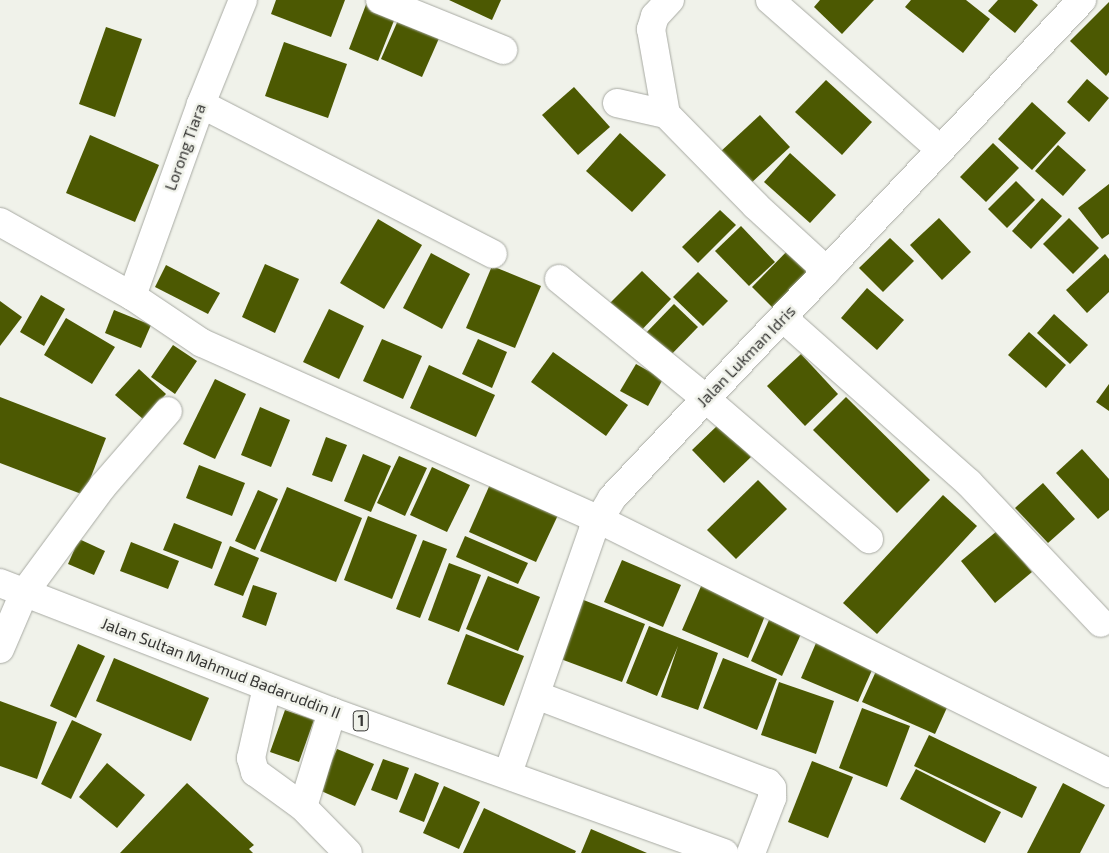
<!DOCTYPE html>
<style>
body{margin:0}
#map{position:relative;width:1109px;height:853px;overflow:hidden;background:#f0f2ea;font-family:"Exo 2",sans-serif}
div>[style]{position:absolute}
.building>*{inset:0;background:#4c5902}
.roads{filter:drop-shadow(0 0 1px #a8aaa3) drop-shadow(0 0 1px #a8aaa3)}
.minor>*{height:28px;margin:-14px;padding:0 14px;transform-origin:14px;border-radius:14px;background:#fff}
.highway>*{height:28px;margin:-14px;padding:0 14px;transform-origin:14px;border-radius:14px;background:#fff}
span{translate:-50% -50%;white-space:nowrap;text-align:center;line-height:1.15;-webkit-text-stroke:5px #f0f2ea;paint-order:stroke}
.shield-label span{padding:1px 4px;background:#f0f2ea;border:1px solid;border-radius:4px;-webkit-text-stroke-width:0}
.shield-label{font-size:15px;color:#363634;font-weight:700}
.street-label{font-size:16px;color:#363634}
</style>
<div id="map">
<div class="building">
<i style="clip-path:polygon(276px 0,345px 0,331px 37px,271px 14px)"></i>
<i style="clip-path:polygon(449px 0,501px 0,492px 20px)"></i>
<i style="clip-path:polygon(820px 0,874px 0,842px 34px,814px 7px)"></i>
<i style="clip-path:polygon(911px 0,966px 0,990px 19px,963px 53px,905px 7px)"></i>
<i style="clip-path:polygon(998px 0,1032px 0,1038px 5px,1015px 33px,988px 11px)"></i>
<i style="clip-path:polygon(367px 2px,397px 13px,378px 61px,349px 49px)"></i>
<i style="clip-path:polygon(1109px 2px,1109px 72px,1106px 76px,1070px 41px)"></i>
<i style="clip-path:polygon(399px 18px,440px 36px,422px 77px,381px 59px)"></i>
<i style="clip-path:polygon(106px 27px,142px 39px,115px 117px,79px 104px)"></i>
<i style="clip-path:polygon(284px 42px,347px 64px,328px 118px,265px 96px)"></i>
<i style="clip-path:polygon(1087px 79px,1109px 98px,1089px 122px,1067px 102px)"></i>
<i style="clip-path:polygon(826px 80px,872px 122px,842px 155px,795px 112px)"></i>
<i style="clip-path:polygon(574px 87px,610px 127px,578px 155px,542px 115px)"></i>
<i style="clip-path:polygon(1032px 102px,1066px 133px,1032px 170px,998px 139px)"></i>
<i style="clip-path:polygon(760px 115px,790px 147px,749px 185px,719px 153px)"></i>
<i style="clip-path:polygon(620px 133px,666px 175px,632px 212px,586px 171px)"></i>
<i style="clip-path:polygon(90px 135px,159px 165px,135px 222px,66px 193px)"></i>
<i style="clip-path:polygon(993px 143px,1019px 168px,986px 202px,960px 177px)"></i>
<i style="clip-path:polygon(1058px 145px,1086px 170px,1063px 196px,1035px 171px)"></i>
<i style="clip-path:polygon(790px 153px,836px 195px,810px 223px,764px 182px)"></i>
<i style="clip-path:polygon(1016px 181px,1035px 200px,1007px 228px,988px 209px)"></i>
<i style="clip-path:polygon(1109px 184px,1109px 234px,1102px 239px,1078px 208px)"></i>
<i style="clip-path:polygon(1042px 198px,1062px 216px,1031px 249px,1012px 231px)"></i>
<i style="clip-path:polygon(720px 210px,736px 225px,698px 263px,682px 247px)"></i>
<i style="clip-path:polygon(939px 218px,971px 252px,942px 280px,910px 245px)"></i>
<i style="clip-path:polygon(1069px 218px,1099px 248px,1073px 274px,1043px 244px)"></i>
<i style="clip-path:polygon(378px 219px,422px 245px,384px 309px,340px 283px)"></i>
<i style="clip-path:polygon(741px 226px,775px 262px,749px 286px,715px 251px)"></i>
<i style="clip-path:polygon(890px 238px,914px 261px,883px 292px,859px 268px)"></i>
<i style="clip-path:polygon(794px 244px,820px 270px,778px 313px,752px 287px)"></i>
<i style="clip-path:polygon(431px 253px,470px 274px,442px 329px,403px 308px)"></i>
<i style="clip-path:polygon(1105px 254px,1109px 259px,1109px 292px,1087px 313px,1066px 290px)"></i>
<i style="clip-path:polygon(265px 264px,299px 279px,275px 333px,242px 317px)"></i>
<i style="clip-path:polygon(166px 265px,220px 293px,208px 314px,155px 287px)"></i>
<i style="clip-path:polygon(492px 266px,541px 286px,515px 348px,466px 328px)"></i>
<i style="clip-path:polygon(642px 271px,671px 299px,636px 336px,606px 307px)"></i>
<i style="clip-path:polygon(698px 272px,728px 301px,703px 326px,673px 297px)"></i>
<i style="clip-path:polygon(867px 288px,904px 320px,877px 350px,841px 318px)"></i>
<i style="clip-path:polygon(41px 295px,65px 309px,44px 346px,20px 332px)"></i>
<i style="clip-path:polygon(0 301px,22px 317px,0 346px)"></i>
<i style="clip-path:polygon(674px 304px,698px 327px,667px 359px,643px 336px)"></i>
<i style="clip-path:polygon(329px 309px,364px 326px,339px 379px,303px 362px)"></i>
<i style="clip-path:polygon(114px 310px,151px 325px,141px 348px,105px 333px)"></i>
<i style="clip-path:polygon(1054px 314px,1088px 345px,1070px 364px,1037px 333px)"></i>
<i style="clip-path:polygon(66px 318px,115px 347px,92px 384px,44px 355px)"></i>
<i style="clip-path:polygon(1029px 332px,1066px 365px,1046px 388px,1008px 355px)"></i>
<i style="clip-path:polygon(382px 339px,422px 356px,403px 399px,363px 381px)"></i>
<i style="clip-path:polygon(478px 339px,507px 352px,492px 388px,462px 374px)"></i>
<i style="clip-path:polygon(173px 345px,197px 361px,175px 394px,151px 377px)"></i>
<i style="clip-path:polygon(553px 352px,628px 405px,606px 436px,531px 382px)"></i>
<i style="clip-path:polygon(801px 354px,838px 394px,805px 426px,767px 386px)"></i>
<i style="clip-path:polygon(636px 364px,663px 379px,648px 406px,620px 391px)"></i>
<i style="clip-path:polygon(429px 365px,495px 395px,476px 437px,410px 408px)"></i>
<i style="clip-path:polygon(139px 369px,166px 394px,143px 419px,115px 395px)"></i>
<i style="clip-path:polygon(215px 379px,246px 394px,215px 459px,183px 444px)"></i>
<i style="clip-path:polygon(1109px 384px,1109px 411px,1096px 402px)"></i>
<i style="clip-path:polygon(0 397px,106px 438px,84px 495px,0 463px)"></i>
<i style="clip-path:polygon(846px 397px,930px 480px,897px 513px,813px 430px)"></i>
<i style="clip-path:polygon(260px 407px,290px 420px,271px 467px,241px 455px)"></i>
<i style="clip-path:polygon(719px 424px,751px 457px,724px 483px,692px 450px)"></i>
<i style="clip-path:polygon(326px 437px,347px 445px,332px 482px,312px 475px)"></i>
<i style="clip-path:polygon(1082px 449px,1109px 479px,1109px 510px,1098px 519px,1056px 473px)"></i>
<i style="clip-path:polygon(363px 454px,391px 466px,371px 512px,344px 501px)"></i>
<i style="clip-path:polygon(399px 456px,427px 468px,405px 516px,377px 503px)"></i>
<i style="clip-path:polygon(199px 465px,245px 483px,232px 516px,186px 498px)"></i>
<i style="clip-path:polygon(432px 467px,470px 485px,447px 532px,410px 515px)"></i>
<i style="clip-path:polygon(758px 480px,787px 509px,736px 559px,707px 530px)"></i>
<i style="clip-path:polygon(491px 482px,559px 513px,536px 562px,469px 532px)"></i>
<i style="clip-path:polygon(1043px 483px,1075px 519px,1048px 543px,1015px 508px)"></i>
<i style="clip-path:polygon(287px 487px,362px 518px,336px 582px,260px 551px)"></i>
<i style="clip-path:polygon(258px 490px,278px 499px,255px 550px,235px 541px)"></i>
<i style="clip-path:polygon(943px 495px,977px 526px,877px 634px,843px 603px)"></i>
<i style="clip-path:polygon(368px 516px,417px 535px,392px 599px,344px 580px)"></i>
<i style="clip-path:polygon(174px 523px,222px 542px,212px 569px,163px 550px)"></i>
<i style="clip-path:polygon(997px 531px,1032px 572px,995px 603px,961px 561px)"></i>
<i style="clip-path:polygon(465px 536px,528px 563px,518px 584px,456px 557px)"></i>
<i style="clip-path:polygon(79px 539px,105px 551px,94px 575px,68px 564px)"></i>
<i style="clip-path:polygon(423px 540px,447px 549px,420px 618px,396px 609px)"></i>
<i style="clip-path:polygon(131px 542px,179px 561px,168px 589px,120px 571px)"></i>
<i style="clip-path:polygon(230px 546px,259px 558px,243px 596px,214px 585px)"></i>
<i style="clip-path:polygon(622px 560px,681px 585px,663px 627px,604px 602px)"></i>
<i style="clip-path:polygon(449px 563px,481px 575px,459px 632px,428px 620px)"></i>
<i style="clip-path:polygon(488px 576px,540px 597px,518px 651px,466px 629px)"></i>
<i style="clip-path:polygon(702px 584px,767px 611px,748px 658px,682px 630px)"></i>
<i style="clip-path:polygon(253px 585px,277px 593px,266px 626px,242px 617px)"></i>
<i style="clip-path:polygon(581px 599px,645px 624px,622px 682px,558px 658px)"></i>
<i style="clip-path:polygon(769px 620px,801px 634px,782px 676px,751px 661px)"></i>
<i style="clip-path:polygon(649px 626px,718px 653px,698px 710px,661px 697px,678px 646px,657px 696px,626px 683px)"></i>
<i style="clip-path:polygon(466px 634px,524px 656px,504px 706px,447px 684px)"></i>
<i style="clip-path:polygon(819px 636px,876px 661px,858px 702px,801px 678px)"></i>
<i style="clip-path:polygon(78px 644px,105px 656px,76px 718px,50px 706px)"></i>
<i style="clip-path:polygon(114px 658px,209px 698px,191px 741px,96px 701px)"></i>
<i style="clip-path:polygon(723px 658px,777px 679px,757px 730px,703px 708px)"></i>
<i style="clip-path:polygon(877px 669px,950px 701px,935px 734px,862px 702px)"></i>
<i style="clip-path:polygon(779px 682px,834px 701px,816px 754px,761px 735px)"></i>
<i style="clip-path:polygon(0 701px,57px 722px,37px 779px,0 766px)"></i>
<i style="clip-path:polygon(862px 708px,910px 726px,887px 787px,839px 768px)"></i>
<i style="clip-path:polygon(285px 710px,314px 720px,299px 762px,270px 752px)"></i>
<i style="clip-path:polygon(72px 720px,102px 734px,71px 799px,41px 784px)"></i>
<i style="clip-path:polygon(929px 735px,1037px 787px,1022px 818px,914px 766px)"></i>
<i style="clip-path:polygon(337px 749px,374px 764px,355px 806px,319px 790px)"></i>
<i style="clip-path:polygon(383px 759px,409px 768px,397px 800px,371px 790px)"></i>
<i style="clip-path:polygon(812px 761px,853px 777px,828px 838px,788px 822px)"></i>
<i style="clip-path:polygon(107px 763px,145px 795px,117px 828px,79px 797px)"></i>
<i style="clip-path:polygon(916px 769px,1001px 812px,985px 843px,900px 799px)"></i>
<i style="clip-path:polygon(415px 773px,439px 783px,424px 822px,399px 812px)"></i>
<i style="clip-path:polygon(187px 783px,254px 845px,249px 849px,253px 853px,120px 853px)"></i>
<i style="clip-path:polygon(1063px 783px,1105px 805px,1080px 853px,1027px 853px)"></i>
<i style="clip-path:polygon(444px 786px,480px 802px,459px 849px,423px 833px)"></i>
<i style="clip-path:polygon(484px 808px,576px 851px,575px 853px,463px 853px)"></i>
<i style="clip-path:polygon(591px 829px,647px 853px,581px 853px)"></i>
</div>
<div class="roads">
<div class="minor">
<i style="left:380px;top:0;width:133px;rotate:22.1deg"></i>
<i style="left:670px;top:0;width:22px;rotate:133deg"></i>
<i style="left:655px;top:16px;width:14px;rotate:107deg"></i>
<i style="left:651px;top:29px;width:86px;rotate:80deg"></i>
<i style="left:666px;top:114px;width:129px;rotate:45.6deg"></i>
<i style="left:756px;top:206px;width:96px;rotate:42.5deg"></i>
<i style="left:770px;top:0;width:227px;rotate:41.3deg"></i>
<i style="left:617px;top:103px;width:50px;rotate:12.7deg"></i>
<i style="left:201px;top:104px;width:328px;rotate:27.2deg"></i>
<i style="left:0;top:222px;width:151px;rotate:29.3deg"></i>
<i style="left:132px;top:296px;width:84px;rotate:33.9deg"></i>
<i style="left:202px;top:343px;width:433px;rotate:24deg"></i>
<i style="left:598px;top:519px;width:571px;rotate:26.43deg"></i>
<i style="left:559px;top:279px;width:190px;rotate:39.2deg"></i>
<i style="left:706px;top:399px;width:215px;rotate:40.7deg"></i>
<i style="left:132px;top:296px;width:204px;rotate:-70.2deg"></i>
<i style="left:201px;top:104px;width:112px;rotate:-68deg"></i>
<i style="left:783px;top:318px;width:249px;rotate:41.6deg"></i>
<i style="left:969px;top:483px;width:192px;rotate:46.7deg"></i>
<i style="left:0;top:649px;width:61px;rotate:-66.8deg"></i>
<i style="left:24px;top:593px;width:133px;rotate:-53.6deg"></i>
<i style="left:103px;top:486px;width:99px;rotate:-49.1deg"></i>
<i style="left:267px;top:687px;width:73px;rotate:102.7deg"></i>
<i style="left:251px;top:758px;width:15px;rotate:74deg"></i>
<i style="left:255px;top:772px;width:59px;rotate:36.1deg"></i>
<i style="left:536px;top:695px;width:248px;rotate:20.8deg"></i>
<i style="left:768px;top:783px;width:6px;rotate:51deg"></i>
<i style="left:772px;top:788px;width:10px;rotate:90deg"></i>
<i style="left:772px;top:798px;width:59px;rotate:110.9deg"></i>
<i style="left:332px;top:712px;width:99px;rotate:107deg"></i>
<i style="left:303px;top:807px;width:64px;rotate:45.6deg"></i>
<i style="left:508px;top:773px;width:257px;rotate:-70.7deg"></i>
<i style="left:593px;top:530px;width:37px;rotate:-59deg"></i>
<i style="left:612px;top:498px;width:685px;rotate:-46.66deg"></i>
</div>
<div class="highway">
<i style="left:0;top:583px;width:356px;rotate:21.2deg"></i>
<i style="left:332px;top:712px;width:417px;rotate:19.8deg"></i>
</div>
</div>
<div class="shield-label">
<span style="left:361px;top:721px">1</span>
</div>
<div class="street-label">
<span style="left:185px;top:147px;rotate:-70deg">Lorong Tiara</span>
<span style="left:746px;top:356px;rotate:-46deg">Jalan Lukman Idris</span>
<span style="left:221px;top:668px;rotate:21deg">Jalan Sultan Mahmud Badaruddin II</span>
</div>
</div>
